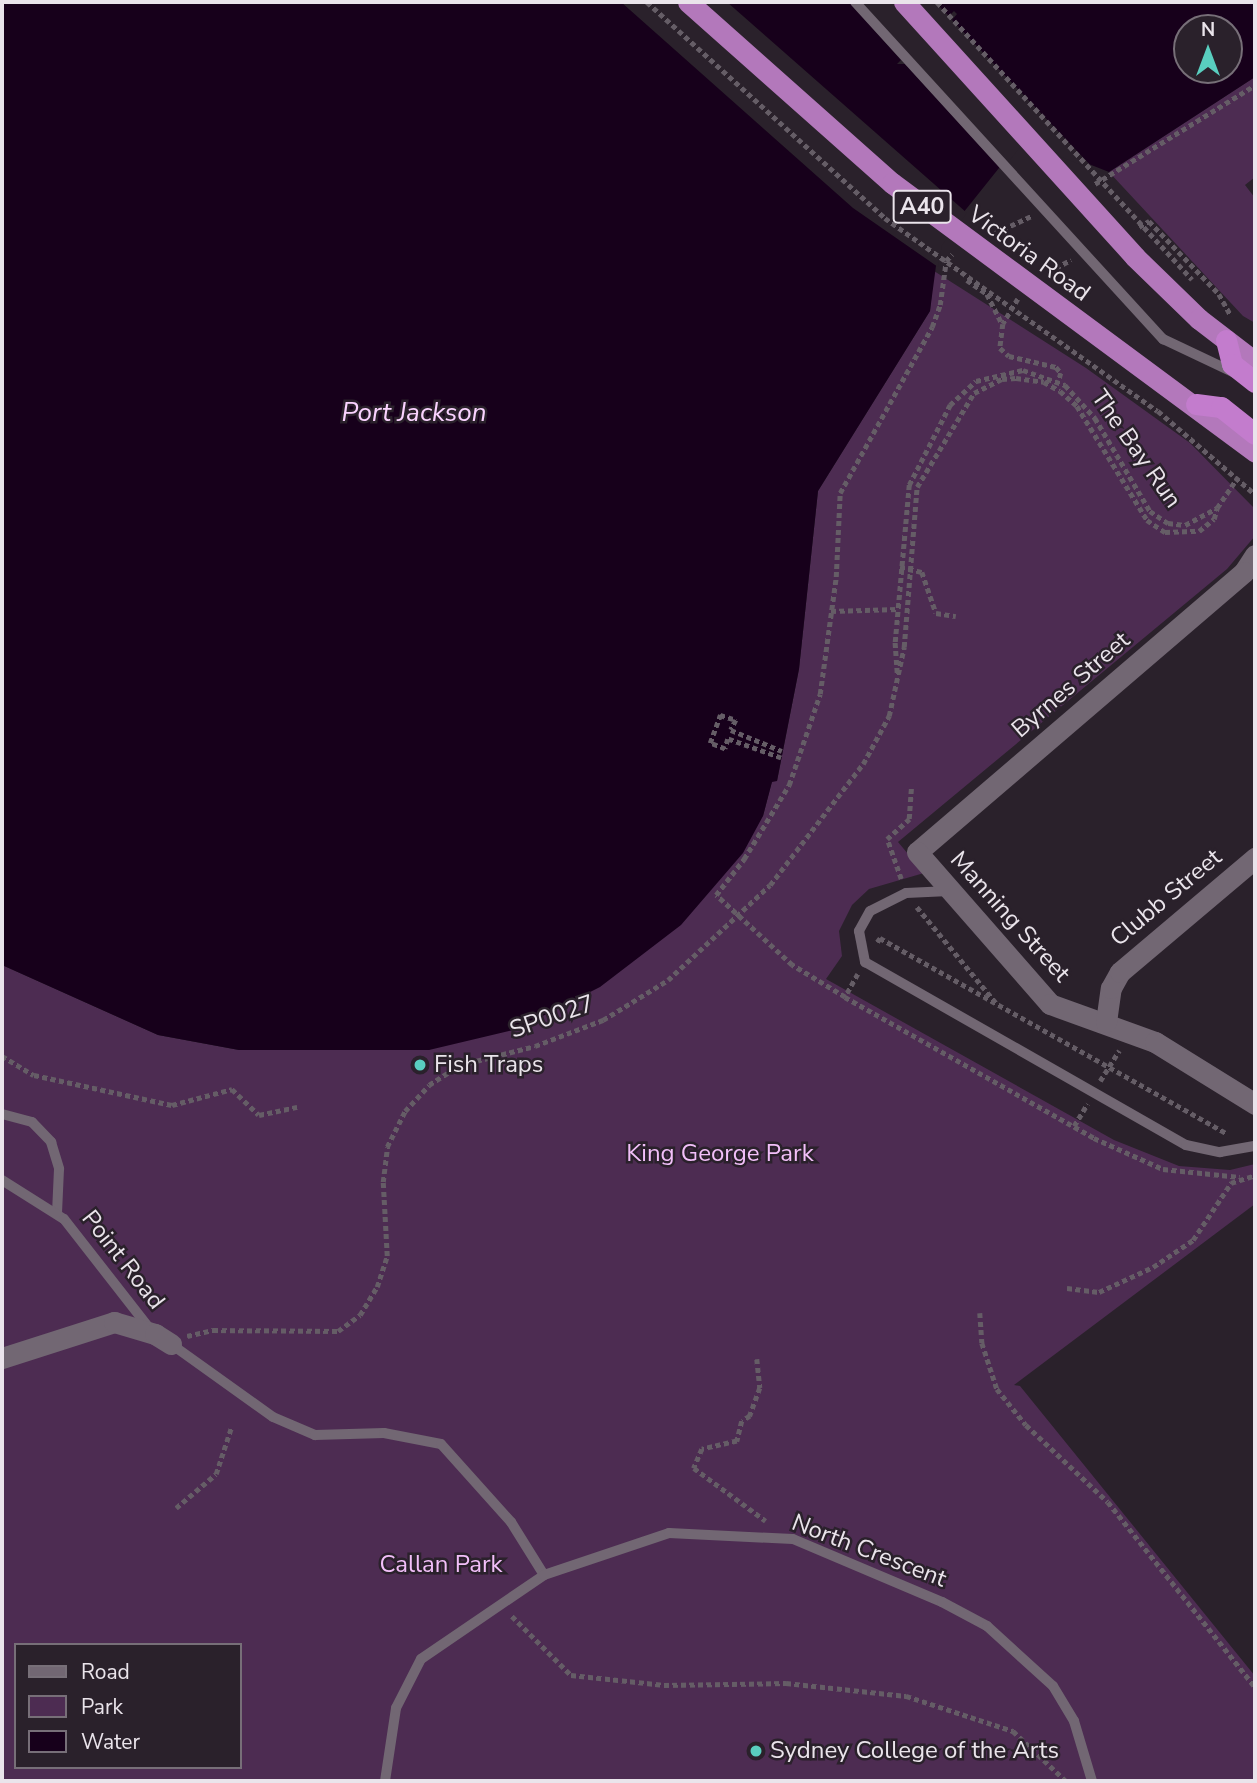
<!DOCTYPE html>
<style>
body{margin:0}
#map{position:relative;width:1257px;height:1783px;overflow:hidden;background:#2a212b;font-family:"Nunito Sans",sans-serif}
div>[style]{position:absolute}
.green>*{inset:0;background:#4d2c52}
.water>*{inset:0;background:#17001b}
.pier>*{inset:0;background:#2a212b}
.path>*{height:4.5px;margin-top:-2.25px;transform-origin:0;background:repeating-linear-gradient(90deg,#655d66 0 5px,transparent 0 8.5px)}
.service>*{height:10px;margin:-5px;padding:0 5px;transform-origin:5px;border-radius:5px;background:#726773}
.minor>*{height:21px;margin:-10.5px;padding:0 10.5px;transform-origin:10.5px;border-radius:10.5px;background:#726773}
.trunk>*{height:21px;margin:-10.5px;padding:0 10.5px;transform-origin:10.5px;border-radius:10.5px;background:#b378bb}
.motorway>*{height:21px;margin:-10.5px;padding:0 10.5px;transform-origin:10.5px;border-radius:10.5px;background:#c37ccd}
.dots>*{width:19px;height:19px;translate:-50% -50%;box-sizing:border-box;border:4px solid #2a212b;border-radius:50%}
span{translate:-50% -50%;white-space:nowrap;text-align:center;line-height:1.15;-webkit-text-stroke:5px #2a212b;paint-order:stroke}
.shield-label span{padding:2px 5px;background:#2a212b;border:2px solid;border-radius:5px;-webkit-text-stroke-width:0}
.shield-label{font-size:23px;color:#eae4eb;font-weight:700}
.street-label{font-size:24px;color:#eae4eb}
.poi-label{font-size:24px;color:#eae4eb}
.left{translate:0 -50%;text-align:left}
.park-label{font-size:24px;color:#f2bff9}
.water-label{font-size:26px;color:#fad3ff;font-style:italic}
.frame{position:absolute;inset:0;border:4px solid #eae4eb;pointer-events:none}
.legend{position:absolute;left:14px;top:1643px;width:228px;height:126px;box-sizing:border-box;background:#2a212b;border:2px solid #776f78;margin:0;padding:9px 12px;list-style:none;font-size:21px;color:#eae4eb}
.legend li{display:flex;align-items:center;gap:14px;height:35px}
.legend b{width:35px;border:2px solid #776f78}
.north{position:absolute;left:1173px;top:14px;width:70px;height:70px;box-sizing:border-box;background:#2a212b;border:2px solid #776f78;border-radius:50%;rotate:0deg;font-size:19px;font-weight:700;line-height:28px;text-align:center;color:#eae4eb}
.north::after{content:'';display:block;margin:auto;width:24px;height:32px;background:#59cebf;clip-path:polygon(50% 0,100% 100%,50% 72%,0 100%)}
</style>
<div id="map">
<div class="green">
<i style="clip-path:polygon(1255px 77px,1255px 177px,1245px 185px,1255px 198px,1255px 323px,1243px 316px,1109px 172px)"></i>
<i style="clip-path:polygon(evenodd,934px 271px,1086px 368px,1190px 443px,1255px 509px,1255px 536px,1227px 569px,898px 842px,924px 873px,869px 889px,852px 905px,839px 931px,842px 956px,826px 979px,1114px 1140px,1179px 1166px,1230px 1170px,1255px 1164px,1255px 1204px,1014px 1385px,1020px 1386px,1255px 1676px,1255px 1781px,2px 1781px,2px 965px,158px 1035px,239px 1050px,429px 1050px,763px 816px,772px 781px,777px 781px,799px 669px,818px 491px,930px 311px,934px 271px,16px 1645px,240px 1645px,240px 1767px,16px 1767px,16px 1645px)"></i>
</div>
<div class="water">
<i style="clip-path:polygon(evenodd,2px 2px,1255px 2px,1255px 77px,1109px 172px,1023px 138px,939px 243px,930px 311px,818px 491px,799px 669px,777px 781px,772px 782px,763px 816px,743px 853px,681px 925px,600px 987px,517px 1029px,429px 1050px,239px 1050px,158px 1035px,2px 965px,2px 2px,1187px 28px,1229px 28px,1229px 70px,1187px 70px,1187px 28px)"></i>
</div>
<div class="pier">
<i style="clip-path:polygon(621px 2px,727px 2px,967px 213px,942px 245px,938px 267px,853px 208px)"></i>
<i style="clip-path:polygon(849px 2px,935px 2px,949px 16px,954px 11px,957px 14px,952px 20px,1096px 171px,1024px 142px,1002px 170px,905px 64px,897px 64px,901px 60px)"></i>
</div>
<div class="path">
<i style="left:647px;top:2px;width:321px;rotate:42.2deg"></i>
<i style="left:885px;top:218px;width:334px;rotate:35.3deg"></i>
<i style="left:1158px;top:411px;width:128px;rotate:40.6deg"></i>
<i style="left:937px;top:2px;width:377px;rotate:47.4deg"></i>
<i style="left:1095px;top:184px;width:188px;rotate:-31.7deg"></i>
<i style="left:1139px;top:227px;width:12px;rotate:-31deg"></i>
<i style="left:1149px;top:221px;width:101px;rotate:46.2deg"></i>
<i style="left:1219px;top:294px;width:25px;rotate:61deg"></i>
<i style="left:995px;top:233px;width:40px;rotate:-25deg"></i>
<i style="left:1048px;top:272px;width:26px;rotate:-28deg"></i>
<i style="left:967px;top:280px;width:24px;rotate:35deg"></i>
<i style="left:987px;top:294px;width:33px;rotate:63deg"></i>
<i style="left:1018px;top:299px;width:29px;rotate:121deg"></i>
<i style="left:1003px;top:324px;width:24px;rotate:97deg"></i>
<i style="left:1000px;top:348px;width:12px;rotate:42deg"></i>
<i style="left:1009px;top:356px;width:48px;rotate:13.2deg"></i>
<i style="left:1056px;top:367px;width:8px;rotate:50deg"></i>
<i style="left:1061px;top:373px;width:7px;rotate:106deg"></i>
<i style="left:900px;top:567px;width:23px;rotate:13deg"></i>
<i style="left:922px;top:572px;width:43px;rotate:71.1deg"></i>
<i style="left:936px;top:613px;width:20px;rotate:9deg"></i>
<i style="left:831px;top:611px;width:67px;rotate:-1.7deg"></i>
<i style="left:897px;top:673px;width:31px;rotate:-94deg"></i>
<i style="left:895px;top:642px;width:158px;rotate:-84.9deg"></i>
<i style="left:909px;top:485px;width:90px;rotate:-62.9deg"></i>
<i style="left:950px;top:405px;width:35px;rotate:-43deg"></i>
<i style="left:976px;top:381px;width:48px;rotate:-13.2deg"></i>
<i style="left:1023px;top:370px;width:45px;rotate:19.7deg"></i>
<i style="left:1065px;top:385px;width:45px;rotate:47.7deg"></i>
<i style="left:1095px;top:418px;width:108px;rotate:59.4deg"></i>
<i style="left:1150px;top:511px;width:22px;rotate:34deg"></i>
<i style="left:1168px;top:523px;width:17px;rotate:7deg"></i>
<i style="left:1185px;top:525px;width:36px;rotate:-28deg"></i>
<i style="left:1217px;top:508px;width:37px;rotate:-56deg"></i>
<i style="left:781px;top:758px;width:56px;rotate:-160.3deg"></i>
<i style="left:728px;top:739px;width:10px;rotate:107deg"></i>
<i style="left:725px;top:749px;width:16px;rotate:-158deg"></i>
<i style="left:710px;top:743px;width:30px;rotate:-70deg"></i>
<i style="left:720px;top:715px;width:17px;rotate:17deg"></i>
<i style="left:736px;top:720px;width:11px;rotate:117deg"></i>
<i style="left:731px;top:730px;width:55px;rotate:22.4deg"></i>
<i style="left:901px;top:879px;width:42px;rotate:-109.3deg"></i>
<i style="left:887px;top:839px;width:30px;rotate:-42deg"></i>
<i style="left:909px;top:819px;width:31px;rotate:-86deg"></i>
<i style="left:917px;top:907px;width:124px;rotate:50.5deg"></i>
<i style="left:877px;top:942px;width:5px;rotate:-53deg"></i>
<i style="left:880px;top:938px;width:399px;rotate:29.4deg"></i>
<i style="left:858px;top:974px;width:26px;rotate:119deg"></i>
<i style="left:845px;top:997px;width:62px;rotate:-148.9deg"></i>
<i style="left:792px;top:965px;width:103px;rotate:-137.4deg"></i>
<i style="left:716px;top:895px;width:46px;rotate:-52.1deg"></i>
<i style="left:744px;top:859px;width:87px;rotate:-58.7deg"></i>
<i style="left:789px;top:785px;width:96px;rotate:-71.2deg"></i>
<i style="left:820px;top:694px;width:118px;rotate:-82.2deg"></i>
<i style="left:836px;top:577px;width:84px;rotate:-87.3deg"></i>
<i style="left:840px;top:493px;width:190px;rotate:-61deg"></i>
<i style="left:932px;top:327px;width:23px;rotate:-70deg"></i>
<i style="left:940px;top:305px;width:44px;rotate:-82.2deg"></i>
<i style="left:946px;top:261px;width:9px;rotate:-49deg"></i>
<i style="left:845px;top:997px;width:286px;rotate:29.5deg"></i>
<i style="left:1094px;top:1138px;width:76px;rotate:24.2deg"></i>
<i style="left:1163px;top:1169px;width:77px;rotate:5.9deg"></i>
<i style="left:2px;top:1056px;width:37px;rotate:31deg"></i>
<i style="left:34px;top:1075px;width:141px;rotate:12.3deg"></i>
<i style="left:172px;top:1105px;width:62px;rotate:-14.9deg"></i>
<i style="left:232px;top:1089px;width:37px;rotate:44deg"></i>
<i style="left:259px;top:1115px;width:39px;rotate:-12deg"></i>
<i style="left:1100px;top:1081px;width:36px;rotate:-58deg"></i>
<i style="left:1074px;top:1126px;width:26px;rotate:-59deg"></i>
<i style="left:1067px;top:1288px;width:32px;rotate:7deg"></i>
<i style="left:1099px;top:1292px;width:60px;rotate:-24.8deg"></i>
<i style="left:1153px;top:1267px;width:48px;rotate:-34deg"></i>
<i style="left:1193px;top:1240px;width:69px;rotate:-56.3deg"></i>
<i style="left:1231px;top:1183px;width:25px;rotate:-18deg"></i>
<i style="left:980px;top:1313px;width:30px;rotate:86deg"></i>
<i style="left:982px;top:1343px;width:48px;rotate:71.9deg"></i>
<i style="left:997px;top:1389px;width:46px;rotate:51.1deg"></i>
<i style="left:1026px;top:1425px;width:112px;rotate:43.2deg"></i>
<i style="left:1108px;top:1502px;width:236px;rotate:51.5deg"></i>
<i style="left:187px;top:1336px;width:27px;rotate:-13deg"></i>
<i style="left:213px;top:1330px;width:125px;rotate:0.5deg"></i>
<i style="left:338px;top:1331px;width:27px;rotate:-36deg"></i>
<i style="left:360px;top:1315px;width:33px;rotate:-59deg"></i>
<i style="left:377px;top:1287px;width:33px;rotate:-72deg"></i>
<i style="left:387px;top:1256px;width:74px;rotate:-93.1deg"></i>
<i style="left:383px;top:1182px;width:35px;rotate:-83deg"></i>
<i style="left:387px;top:1147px;width:40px;rotate:-63.4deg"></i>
<i style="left:405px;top:1111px;width:35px;rotate:-47deg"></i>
<i style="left:429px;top:1085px;width:37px;rotate:-33deg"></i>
<i style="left:460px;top:1065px;width:77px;rotate:-14.2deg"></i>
<i style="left:535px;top:1046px;width:73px;rotate:-20.9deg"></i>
<i style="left:603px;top:1020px;width:76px;rotate:-31.6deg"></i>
<i style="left:668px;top:980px;width:139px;rotate:-43deg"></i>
<i style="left:770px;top:885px;width:153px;rotate:-52.5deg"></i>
<i style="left:863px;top:764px;width:55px;rotate:-61.6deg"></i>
<i style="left:889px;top:716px;width:71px;rotate:-77.7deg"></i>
<i style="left:904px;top:647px;width:161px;rotate:-85.4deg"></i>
<i style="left:917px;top:487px;width:110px;rotate:-58.8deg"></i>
<i style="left:974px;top:393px;width:31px;rotate:-27deg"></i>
<i style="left:1002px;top:379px;width:14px;rotate:-4deg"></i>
<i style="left:1016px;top:378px;width:28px;rotate:8deg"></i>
<i style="left:1044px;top:382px;width:18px;rotate:29deg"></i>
<i style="left:1060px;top:391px;width:23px;rotate:41deg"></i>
<i style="left:1077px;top:406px;width:134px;rotate:58.4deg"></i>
<i style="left:1147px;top:520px;width:22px;rotate:34deg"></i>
<i style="left:1165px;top:532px;width:34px;rotate:-2deg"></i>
<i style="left:1199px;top:531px;width:19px;rotate:-39deg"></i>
<i style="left:1214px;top:519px;width:11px;rotate:-75deg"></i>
<i style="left:757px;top:1359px;width:29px;rotate:84deg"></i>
<i style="left:760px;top:1388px;width:30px;rotate:110deg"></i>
<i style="left:750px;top:1416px;width:9px;rotate:148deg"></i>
<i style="left:742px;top:1421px;width:21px;rotate:104deg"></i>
<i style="left:737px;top:1441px;width:36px;rotate:167deg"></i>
<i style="left:702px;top:1449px;width:21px;rotate:113deg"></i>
<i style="left:694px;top:1468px;width:89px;rotate:36.4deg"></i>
<i style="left:176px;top:1508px;width:52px;rotate:-40.4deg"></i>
<i style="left:216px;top:1474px;width:48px;rotate:-71.9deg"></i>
<i style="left:512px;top:1616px;width:83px;rotate:45deg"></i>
<i style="left:571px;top:1675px;width:94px;rotate:6.1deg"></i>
<i style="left:664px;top:1685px;width:122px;rotate:-0.9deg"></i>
<i style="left:786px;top:1683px;width:121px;rotate:6.2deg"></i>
<i style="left:906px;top:1696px;width:113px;rotate:18.1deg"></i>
<i style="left:1013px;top:1731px;width:73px;rotate:43.3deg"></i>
</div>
<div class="service">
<i style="left:855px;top:2px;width:457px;rotate:47.6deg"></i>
<i style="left:1163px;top:339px;width:80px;rotate:25.3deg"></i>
<i style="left:949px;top:891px;width:43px;rotate:177.3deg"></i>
<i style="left:906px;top:893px;width:40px;rotate:153.4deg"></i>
<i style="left:870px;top:911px;width:23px;rotate:119deg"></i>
<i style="left:859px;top:931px;width:32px;rotate:79deg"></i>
<i style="left:865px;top:962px;width:369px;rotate:29.7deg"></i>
<i style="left:1186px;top:1145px;width:35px;rotate:12deg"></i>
<i style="left:1220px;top:1152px;width:36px;rotate:-10deg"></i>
<i style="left:2px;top:1114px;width:31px;rotate:15deg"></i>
<i style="left:32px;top:1122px;width:28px;rotate:46deg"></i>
<i style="left:51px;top:1142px;width:28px;rotate:73deg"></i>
<i style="left:59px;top:1169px;width:44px;rotate:92.6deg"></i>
<i style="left:2px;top:1180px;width:73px;rotate:32.2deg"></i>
<i style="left:64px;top:1219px;width:140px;rotate:52deg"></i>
<i style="left:171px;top:1344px;width:125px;rotate:35.6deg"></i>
<i style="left:273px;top:1417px;width:46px;rotate:23.2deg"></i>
<i style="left:315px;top:1435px;width:69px;rotate:-1.7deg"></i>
<i style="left:384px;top:1433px;width:58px;rotate:10.9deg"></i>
<i style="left:441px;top:1444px;width:105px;rotate:48.1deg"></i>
<i style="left:511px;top:1522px;width:62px;rotate:58.1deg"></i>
<i style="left:385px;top:1781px;width:74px;rotate:-81.4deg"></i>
<i style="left:396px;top:1708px;width:55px;rotate:-63deg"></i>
<i style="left:421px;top:1659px;width:149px;rotate:-34.3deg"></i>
<i style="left:544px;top:1575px;width:132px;rotate:-18.6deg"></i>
<i style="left:669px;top:1533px;width:124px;rotate:2.8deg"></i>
<i style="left:793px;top:1539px;width:162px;rotate:22.9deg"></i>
<i style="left:942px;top:1602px;width:51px;rotate:28.1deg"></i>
<i style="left:987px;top:1626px;width:89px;rotate:42.3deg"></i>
<i style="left:1053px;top:1686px;width:41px;rotate:59deg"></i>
<i style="left:1074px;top:1721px;width:63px;rotate:73.3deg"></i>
</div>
<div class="minor">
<i style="left:1255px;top:555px;width:20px;rotate:123deg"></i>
<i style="left:1244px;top:572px;width:430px;rotate:139.4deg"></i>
<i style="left:917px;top:852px;width:202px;rotate:48.8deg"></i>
<i style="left:1050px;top:1004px;width:112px;rotate:19.9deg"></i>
<i style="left:1155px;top:1042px;width:118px;rotate:31.8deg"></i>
<i style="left:1106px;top:1022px;width:34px;rotate:-82deg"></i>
<i style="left:1111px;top:988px;width:18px;rotate:-61deg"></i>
<i style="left:1120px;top:972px;width:177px;rotate:-40.2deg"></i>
<i style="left:2px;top:1358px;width:118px;rotate:-17.8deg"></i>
<i style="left:114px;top:1322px;width:43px;rotate:16.3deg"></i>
<i style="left:155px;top:1334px;width:19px;rotate:32deg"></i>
</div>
<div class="trunk">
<i style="left:688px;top:2px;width:273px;rotate:41.6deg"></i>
<i style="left:892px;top:183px;width:452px;rotate:36.5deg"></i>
<i style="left:904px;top:2px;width:344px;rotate:47.8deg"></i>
<i style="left:1135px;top:257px;width:89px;rotate:44.1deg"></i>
<i style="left:1199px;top:319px;width:71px;rotate:37.5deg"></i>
</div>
<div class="motorway">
<i style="left:1226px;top:340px;width:25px;rotate:76deg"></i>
<i style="left:1232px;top:364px;width:29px;rotate:38deg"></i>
<i style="left:1196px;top:404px;width:25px;rotate:7deg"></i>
<i style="left:1221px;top:407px;width:43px;rotate:38.5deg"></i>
</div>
<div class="dots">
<i style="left:420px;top:1065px;background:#59cebf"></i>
<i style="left:756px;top:1751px;background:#59cebf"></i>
</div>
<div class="shield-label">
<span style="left:922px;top:207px">A40</span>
</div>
<div class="street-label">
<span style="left:1029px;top:254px;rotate:36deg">Victoria Road</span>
<span style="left:1136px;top:449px;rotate:55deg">The Bay Run</span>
<span style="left:1071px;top:685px;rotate:-41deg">Byrnes Street</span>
<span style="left:1166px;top:898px;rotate:-40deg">Clubb Street</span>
<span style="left:1010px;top:917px;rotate:48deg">Manning Street</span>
<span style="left:552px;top:1017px;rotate:-19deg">SP0027</span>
<span style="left:123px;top:1260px;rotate:52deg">Point Road</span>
<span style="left:869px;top:1551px;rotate:21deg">North Crescent</span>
</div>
<div class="poi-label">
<span class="left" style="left:434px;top:1065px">Fish Traps</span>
<span class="left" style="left:770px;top:1751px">Sydney College of the Arts</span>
</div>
<div class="park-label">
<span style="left:720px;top:1154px">King George Park</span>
<span style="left:441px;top:1565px">Callan Park</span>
</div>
<div class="water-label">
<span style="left:414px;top:413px">Port Jackson</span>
</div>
<div class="frame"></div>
<ul class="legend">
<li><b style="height:9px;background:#726773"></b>Road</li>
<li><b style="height:19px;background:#4d2c52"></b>Park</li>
<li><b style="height:19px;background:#17001b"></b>Water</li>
</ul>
<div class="north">N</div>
</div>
